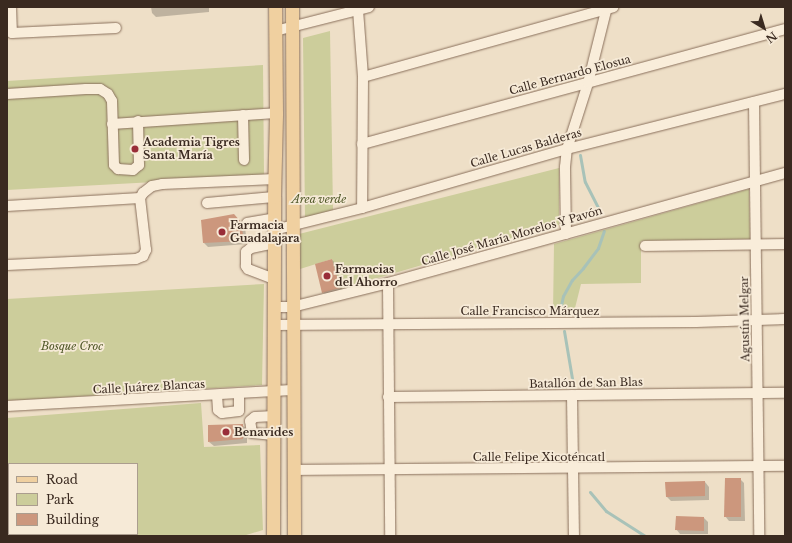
<!DOCTYPE html>
<meta charset="utf-8">
<style>
body{margin:0}
#map{position:relative;width:792px;height:543px;overflow:hidden;background:#eedfc7;font-family:"Libre Baskerville",serif}
div>[style]{position:absolute}
.green>*{inset:0;background:#cccd9b}
.shadow>*{inset:0;background:#0003}
.stream>*{height:3px;margin:-1.5px;padding:0 1.5px;transform-origin:1.5px;border-radius:1.5px;background:#a8c2b8}
.building>*{inset:0;background:#cc977d}
.roads{filter:drop-shadow(0 0 1px #8a705c) drop-shadow(0 0 1px #8a705c)}
.minor>*{height:10px;margin:-5px;padding:0 5px;transform-origin:5px;border-radius:5px;background:#f9edda}
.major>*{height:13px;margin:-6.5px;padding:0 6.5px;transform-origin:6.5px;border-radius:6.5px;background:#f0d0a0}
.dots>*{width:11px;height:11px;translate:-50% -50%;box-sizing:border-box;border:2px solid #f6ead7;border-radius:50%}
span{translate:-50% -50%;white-space:nowrap;text-align:center;line-height:1.15;-webkit-text-stroke:3.5px #f6ead7;paint-order:stroke}
.street-label{font-size:11px;color:#3a2a20}
.poi-label{font-size:11px;color:#3a2a20;font-weight:700}
.left{translate:0 -50%;text-align:left}
.park-label{font-size:11px;color:#4f5727;font-style:italic}
.frame{position:absolute;inset:0;border:8px solid #3a2a20;pointer-events:none}
.legend{position:absolute;left:8px;top:463px;width:130px;height:72px;box-sizing:border-box;background:#f6ead7;border:1px solid #ab9d8e;margin:0;padding:5px 7px;list-style:none;font-size:12px;color:#3a2a20}
.legend li{display:flex;align-items:center;gap:8px;height:20px}
.legend b{width:20px;border:1px solid #ab9d8e}
.north{position:absolute;left:744px;top:8px;width:40px;height:40px;-webkit-text-stroke:3px #f6ead7;paint-order:stroke;rotate:142deg;font-size:11px;font-weight:700;line-height:16px;text-align:center;color:#3a2a20}
.north::after{content:'';display:block;margin:auto;width:14px;height:18px;background:#3a2a20;clip-path:polygon(50% 0,100% 100%,50% 72%,0 100%)}
</style>
<div id="map">
<div class="green">
<i style="clip-path:polygon(330px 31px,333px 210px,305px 219px,303px 38px)"></i>
<i style="clip-path:polygon(263px 65px,264px 176px,7px 190px,7px 81px)"></i>
<i style="clip-path:polygon(559px 168px,559px 225px,340px 289px,332px 259px,300px 269px,299px 234px)"></i>
<i style="clip-path:polygon(749px 189px,750px 239px,641px 241px,641px 283px,581px 284px,574px 312px,553px 313px,554px 244px)"></i>
<i style="clip-path:polygon(264px 284px,262px 385px,7px 401px,7px 299px)"></i>
<i style="clip-path:polygon(201px 403px,204px 447px,260px 445px,263px 530px,243px 536px,21px 536px,20px 534px,137px 534px,137px 464px,9px 464px,9px 520px,7px 517px,7px 418px)"></i>
</div>
<div class="shadow">
<i style="clip-path:polygon(151px 7px,209px 7px,209px 12px,156px 17px,152px 13px)"></i>
<i style="clip-path:polygon(234px 215px,245px 227px,247px 244px,208px 247px,204px 243px)"></i>
<i style="clip-path:polygon(332px 260px,336px 264px,343px 292px,327px 296px,323px 292px)"></i>
<i style="clip-path:polygon(242px 425px,247px 429px,247px 443px,214px 446px,209px 442px)"></i>
<i style="clip-path:polygon(740px 479px,744px 483px,745px 521px,729px 521px,725px 516px)"></i>
<i style="clip-path:polygon(705px 482px,709px 487px,709px 500px,671px 501px,667px 497px,666px 483px)"></i>
<i style="clip-path:polygon(704px 518px,708px 522px,708px 534px,680px 534px,676px 529px)"></i>
</div>
<div class="stream">
<i style="left:580px;top:155px;width:27px;rotate:80deg"></i>
<i style="left:585px;top:182px;width:33px;rotate:63deg"></i>
<i style="left:560px;top:310px;width:14px;rotate:-78deg"></i>
<i style="left:563px;top:296px;width:18px;rotate:-61deg"></i>
<i style="left:572px;top:280px;width:16px;rotate:-47deg"></i>
<i style="left:583px;top:268px;width:25px;rotate:-53deg"></i>
<i style="left:598px;top:248px;width:18px;rotate:-71deg"></i>
<i style="left:564px;top:331px;width:54px;rotate:80.4deg"></i>
<i style="left:590px;top:492px;width:25px;rotate:50deg"></i>
<i style="left:606px;top:511px;width:46px;rotate:32.7deg"></i>
</div>
<div class="building">
<i style="clip-path:polygon(234px 214px,241px 222px,244px 241px,203px 243px,201px 220px)"></i>
<i style="clip-path:polygon(332px 259px,340px 288px,322px 293px,315px 264px)"></i>
<i style="clip-path:polygon(243px 424px,243px 439px,208px 442px,208px 425px)"></i>
<i style="clip-path:polygon(725px 478px,741px 478px,741px 517px,724px 517px)"></i>
<i style="clip-path:polygon(705px 481px,705px 496px,666px 497px,665px 482px)"></i>
<i style="clip-path:polygon(676px 516px,704px 517px,704px 531px,675px 530px)"></i>
</div>
<div class="roads">
<div class="minor">
<i style="left:11px;top:7px;width:26px;rotate:88deg"></i>
<i style="left:12px;top:33px;width:104px;rotate:-2.8deg"></i>
<i style="left:358px;top:10px;width:67px;rotate:85.7deg"></i>
<i style="left:363px;top:77px;width:131px;rotate:90.4deg"></i>
<i style="left:275px;top:31px;width:97px;rotate:-14.3deg"></i>
<i style="left:363px;top:77px;width:260px;rotate:-15.6deg"></i>
<i style="left:7px;top:94px;width:79px;rotate:-3.6deg"></i>
<i style="left:86px;top:89px;width:14px"></i>
<i style="left:100px;top:89px;width:9px;rotate:32deg"></i>
<i style="left:108px;top:94px;width:8px;rotate:60deg"></i>
<i style="left:112px;top:101px;width:64px;rotate:88.2deg"></i>
<i style="left:114px;top:165px;width:6px;rotate:45deg"></i>
<i style="left:118px;top:169px;width:15px;rotate:4deg"></i>
<i style="left:133px;top:170px;width:8px;rotate:-40deg"></i>
<i style="left:139px;top:165px;width:44px;rotate:-91.3deg"></i>
<i style="left:754px;top:102px;width:434px;rotate:89.3deg"></i>
<i style="left:243px;top:115px;width:45px;rotate:88.7deg"></i>
<i style="left:112px;top:124px;width:164px;rotate:-3.8deg"></i>
<i style="left:362px;top:144px;width:438px;rotate:-15.2deg"></i>
<i style="left:207px;top:203px;width:67px;rotate:-5.1deg"></i>
<i style="left:7px;top:206px;width:133px;rotate:-3.4deg"></i>
<i style="left:247px;top:223px;width:27px;rotate:-10deg"></i>
<i style="left:274px;top:230px;width:91px;rotate:-14deg"></i>
<i style="left:362px;top:208px;width:213px;rotate:-16.1deg"></i>
<i style="left:567px;top:149px;width:225px;rotate:-14.2deg"></i>
<i style="left:566px;top:234px;width:67px;rotate:-90.9deg"></i>
<i style="left:565px;top:167px;width:18px;rotate:-84deg"></i>
<i style="left:567px;top:149px;width:69px;rotate:-72.3deg"></i>
<i style="left:588px;top:83px;width:78px;rotate:-76deg"></i>
<i style="left:645px;top:246px;width:140px;rotate:-0.8deg"></i>
<i style="left:7px;top:265px;width:129px;rotate:-2.7deg"></i>
<i style="left:136px;top:259px;width:8px;rotate:-23deg"></i>
<i style="left:143px;top:256px;width:7px;rotate:-63deg"></i>
<i style="left:146px;top:250px;width:52px;rotate:-96.6deg"></i>
<i style="left:140px;top:198px;width:6px;rotate:-59deg"></i>
<i style="left:143px;top:193px;width:11px;rotate:-38deg"></i>
<i style="left:152px;top:186px;width:10px;rotate:-11deg"></i>
<i style="left:162px;top:184px;width:113px;rotate:-2.5deg"></i>
<i style="left:274px;top:279px;width:28px;rotate:-159deg"></i>
<i style="left:248px;top:269px;width:4px;rotate:-124deg"></i>
<i style="left:246px;top:266px;width:14px;rotate:-90deg"></i>
<i style="left:246px;top:252px;width:6px;rotate:-39deg"></i>
<i style="left:251px;top:248px;width:24px;rotate:-12deg"></i>
<i style="left:388px;top:283px;width:253px;rotate:89.5deg"></i>
<i style="left:274px;top:307px;width:18px"></i>
<i style="left:292px;top:307px;width:99px;rotate:-14deg"></i>
<i style="left:388px;top:283px;width:412px;rotate:-15.5deg"></i>
<i style="left:274px;top:325px;width:422px;rotate:-0.4deg"></i>
<i style="left:696px;top:322px;width:89px;rotate:-1.9deg"></i>
<i style="left:217px;top:395px;width:15px;rotate:86deg"></i>
<i style="left:218px;top:410px;width:5px;rotate:37deg"></i>
<i style="left:222px;top:413px;width:17px;rotate:-7deg"></i>
<i style="left:239px;top:411px;width:17px;rotate:-90deg"></i>
<i style="left:572px;top:395px;width:141px;rotate:89.2deg"></i>
<i style="left:388px;top:397px;width:397px;rotate:-0.6deg"></i>
<i style="left:7px;top:406px;width:285px;rotate:-3.2deg"></i>
<i style="left:274px;top:435px;width:22px;rotate:-175deg"></i>
<i style="left:252px;top:433px;width:12px;rotate:-99deg"></i>
<i style="left:250px;top:421px;width:6px;rotate:-39deg"></i>
<i style="left:255px;top:417px;width:19px;rotate:-3deg"></i>
<i style="left:293px;top:470px;width:492px;rotate:-0.5deg"></i>
</div>
<div class="major">
<i style="left:292px;top:7px;width:529px;rotate:89.78deg"></i>
<i style="left:273px;top:536px;width:339px;rotate:-89.8deg"></i>
<i style="left:274px;top:197px;width:84px;rotate:-88.6deg"></i>
<i style="left:276px;top:113px;width:106px;rotate:-90.5deg"></i>
</div>
</div>
<div class="dots">
<i style="left:135px;top:149px;background:#992d38"></i>
<i style="left:222px;top:232px;background:#992d38"></i>
<i style="left:327px;top:276px;background:#992d38"></i>
<i style="left:226px;top:432px;background:#992d38"></i>
</div>
<div class="street-label">
<span style="left:570px;top:75px;rotate:-15deg">Calle Bernardo Elosua</span>
<span style="left:526px;top:148px;rotate:-16deg">Calle Lucas Balderas</span>
<span style="left:512px;top:236px;rotate:-16deg">Calle José María Morelos Y Pavón</span>
<span style="left:530px;top:311px">Calle Francisco Márquez</span>
<span style="left:745px;top:319px;rotate:-91deg">Agustín Melgar</span>
<span style="left:586px;top:383px;rotate:-1deg">Batallón de San Blas</span>
<span style="left:149px;top:387px;rotate:-3deg">Calle Juárez Blancas</span>
<span style="left:539px;top:457px">Calle Felipe Xicoténcatl</span>
</div>
<div class="poi-label">
<span class="left" style="left:143px;top:149px">Academia Tigres<br>Santa María</span>
<span class="left" style="left:230px;top:232px">Farmacia<br>Guadalajara</span>
<span class="left" style="left:335px;top:276px">Farmacias<br>del Ahorro</span>
<span class="left" style="left:234px;top:432px">Benavides</span>
</div>
<div class="park-label">
<span style="left:319px;top:199px">Area verde</span>
<span style="left:72px;top:346px">Bosque Croc</span>
</div>
<div class="frame"></div>
<ul class="legend">
<li><b style="height:5px;background:#f0d0a0"></b>Road</li>
<li><b style="height:11px;background:#cccd9b"></b>Park</li>
<li><b style="height:11px;background:#cc977d"></b>Building</li>
</ul>
<div class="north">N</div>
</div>
